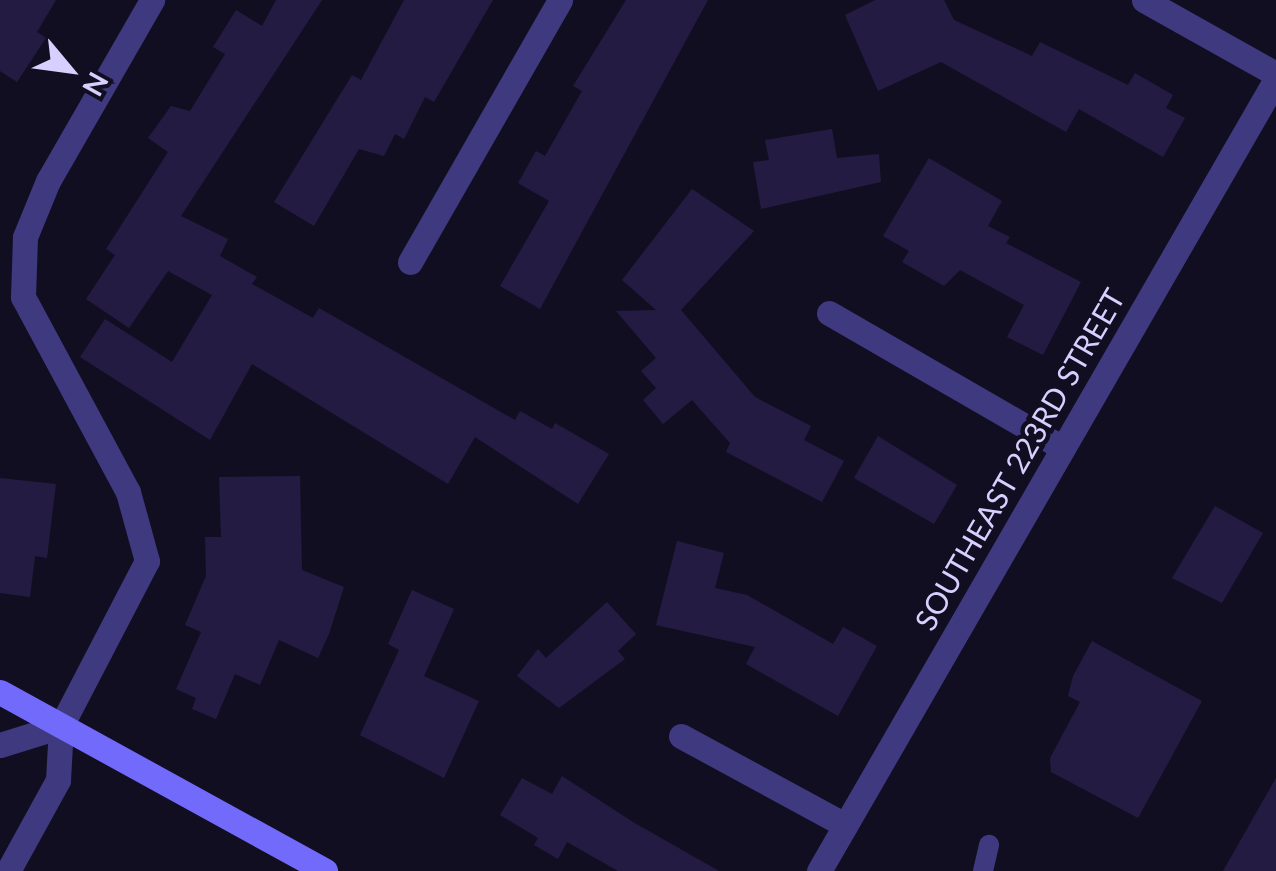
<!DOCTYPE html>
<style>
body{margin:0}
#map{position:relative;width:1276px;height:871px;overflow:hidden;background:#120e22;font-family:Lato,sans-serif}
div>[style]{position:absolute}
.building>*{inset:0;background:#241b42}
.lane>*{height:20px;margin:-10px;padding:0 10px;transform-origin:10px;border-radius:10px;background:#3f3a7f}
.street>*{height:25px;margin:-12.5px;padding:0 12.5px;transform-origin:12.5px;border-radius:12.5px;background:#3f3a7f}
.secondary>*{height:25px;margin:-12.5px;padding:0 12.5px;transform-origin:12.5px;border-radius:12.5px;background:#726afb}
span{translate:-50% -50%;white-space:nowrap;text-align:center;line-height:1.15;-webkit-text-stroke:9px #120e22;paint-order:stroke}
.street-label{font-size:30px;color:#d7d0fe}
.north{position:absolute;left:20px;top:20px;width:100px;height:100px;-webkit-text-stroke:8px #120e22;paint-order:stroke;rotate:119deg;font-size:28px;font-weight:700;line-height:40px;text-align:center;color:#d7d0fe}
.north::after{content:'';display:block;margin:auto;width:35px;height:45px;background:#d7d0fe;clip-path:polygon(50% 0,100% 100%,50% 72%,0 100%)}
</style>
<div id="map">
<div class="building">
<i style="clip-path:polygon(0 0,56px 0,37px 32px,46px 38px,17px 82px,0 71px)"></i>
<i style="clip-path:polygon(276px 0,322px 0,181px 216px,228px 239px,220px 256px,257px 277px,252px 284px,313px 318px,319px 308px,515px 420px,520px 411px,552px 429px,555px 423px,609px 454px,578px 504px,475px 437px,448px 484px,252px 364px,210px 440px,80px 357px,105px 319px,172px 362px,212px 295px,168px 271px,129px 328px,86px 299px,115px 255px,106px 249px,168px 152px,148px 138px,171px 106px,190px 111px,225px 54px,213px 47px,236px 10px,262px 26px)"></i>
<i style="clip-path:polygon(404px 0,493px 0,434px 102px,425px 97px,404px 139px,395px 134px,384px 156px,359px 149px,314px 226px,274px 202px,352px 75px,361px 80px)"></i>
<i style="clip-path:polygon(626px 0,708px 0,540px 309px,500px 286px,549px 201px,518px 183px,536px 151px,545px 156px,582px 91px,573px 86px)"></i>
<i style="clip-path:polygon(875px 0,944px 0,954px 20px,1032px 56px,1040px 42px,1128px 85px,1135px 73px,1173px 95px,1166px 108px,1185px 118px,1163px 157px,1079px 109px,1066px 132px,941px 62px,878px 91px,845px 15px)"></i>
<i style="clip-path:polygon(832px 129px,837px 158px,879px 154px,881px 182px,761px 209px,753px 162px,769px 160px,765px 140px)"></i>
<i style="clip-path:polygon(929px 158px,1002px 201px,988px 226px,1010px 237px,1006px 243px,1081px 282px,1043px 355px,1007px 337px,1024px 305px,960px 270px,944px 286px,902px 262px,909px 251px,883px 236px)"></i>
<i style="clip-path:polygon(692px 189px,754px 231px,681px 310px,755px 397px,811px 426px,804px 440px,844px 461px,822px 502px,726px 452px,730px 443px,692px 400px,663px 424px,643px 400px,656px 388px,641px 371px,656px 358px,616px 311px,656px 310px,622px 280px)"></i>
<i style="clip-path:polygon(878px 436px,957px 485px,934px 524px,854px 478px)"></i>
<i style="clip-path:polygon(300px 476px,302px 570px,344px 587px,329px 634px,318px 658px,279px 640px,260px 685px,235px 674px,216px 719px,192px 709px,196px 698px,176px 689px,201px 632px,185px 625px,206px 576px,205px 537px,221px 537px,219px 477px)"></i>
<i style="clip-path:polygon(0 478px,56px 484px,47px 558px,35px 556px,30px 597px,0 593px)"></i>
<i style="clip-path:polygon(1215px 506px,1263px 533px,1222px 603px,1172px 578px)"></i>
<i style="clip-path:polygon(677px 541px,724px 553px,715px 588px,747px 595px,833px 644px,843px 627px,877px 646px,838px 716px,746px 664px,755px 647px,656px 625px)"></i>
<i style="clip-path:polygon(412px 590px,454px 609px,424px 676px,479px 701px,444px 778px,360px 735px,399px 650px,388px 644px)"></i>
<i style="clip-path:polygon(607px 602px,636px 634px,618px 651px,625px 659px,559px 708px,517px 676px,538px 649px,546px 658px)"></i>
<i style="clip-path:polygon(1092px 641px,1202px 701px,1138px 818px,1051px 772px,1050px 758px,1080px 702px,1068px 696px,1073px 676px)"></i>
<i style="clip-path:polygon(562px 776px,633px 822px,719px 871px,618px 871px,567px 842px,558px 859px,534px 845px,538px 838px,500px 815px,522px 778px,552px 794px)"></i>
<i style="clip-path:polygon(1276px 778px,1276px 871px,1223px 871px)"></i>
</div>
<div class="lane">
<i style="left:983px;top:871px;width:27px;rotate:-77deg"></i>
</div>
<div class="street">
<i style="left:1144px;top:0;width:151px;rotate:29.3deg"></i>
<i style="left:410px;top:262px;width:302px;rotate:-60.2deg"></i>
<i style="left:829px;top:313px;width:270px;rotate:30deg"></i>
<i style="left:681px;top:736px;width:187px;rotate:28.5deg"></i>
<i style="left:0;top:745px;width:64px;rotate:-17.3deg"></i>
<i style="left:8px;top:871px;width:104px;rotate:-61.2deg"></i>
<i style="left:58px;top:780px;width:54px;rotate:-86.8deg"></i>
<i style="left:61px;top:726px;width:186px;rotate:-62.5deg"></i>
<i style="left:147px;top:561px;width:72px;rotate:-105.4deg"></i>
<i style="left:128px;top:492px;width:221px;rotate:-118.3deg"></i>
<i style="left:23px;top:297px;width:60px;rotate:-88.1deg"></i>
<i style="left:25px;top:237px;width:61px;rotate:-67.7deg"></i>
<i style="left:48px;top:181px;width:209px;rotate:-60.1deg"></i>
<i style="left:819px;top:871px;width:914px;rotate:-60.01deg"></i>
</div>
<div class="secondary">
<i style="left:0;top:692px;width:371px;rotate:28.8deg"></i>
</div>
<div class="street-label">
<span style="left:1019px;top:459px;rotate:-60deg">SOUTHEAST 223RD STREET</span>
</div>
<div class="north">N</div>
</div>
